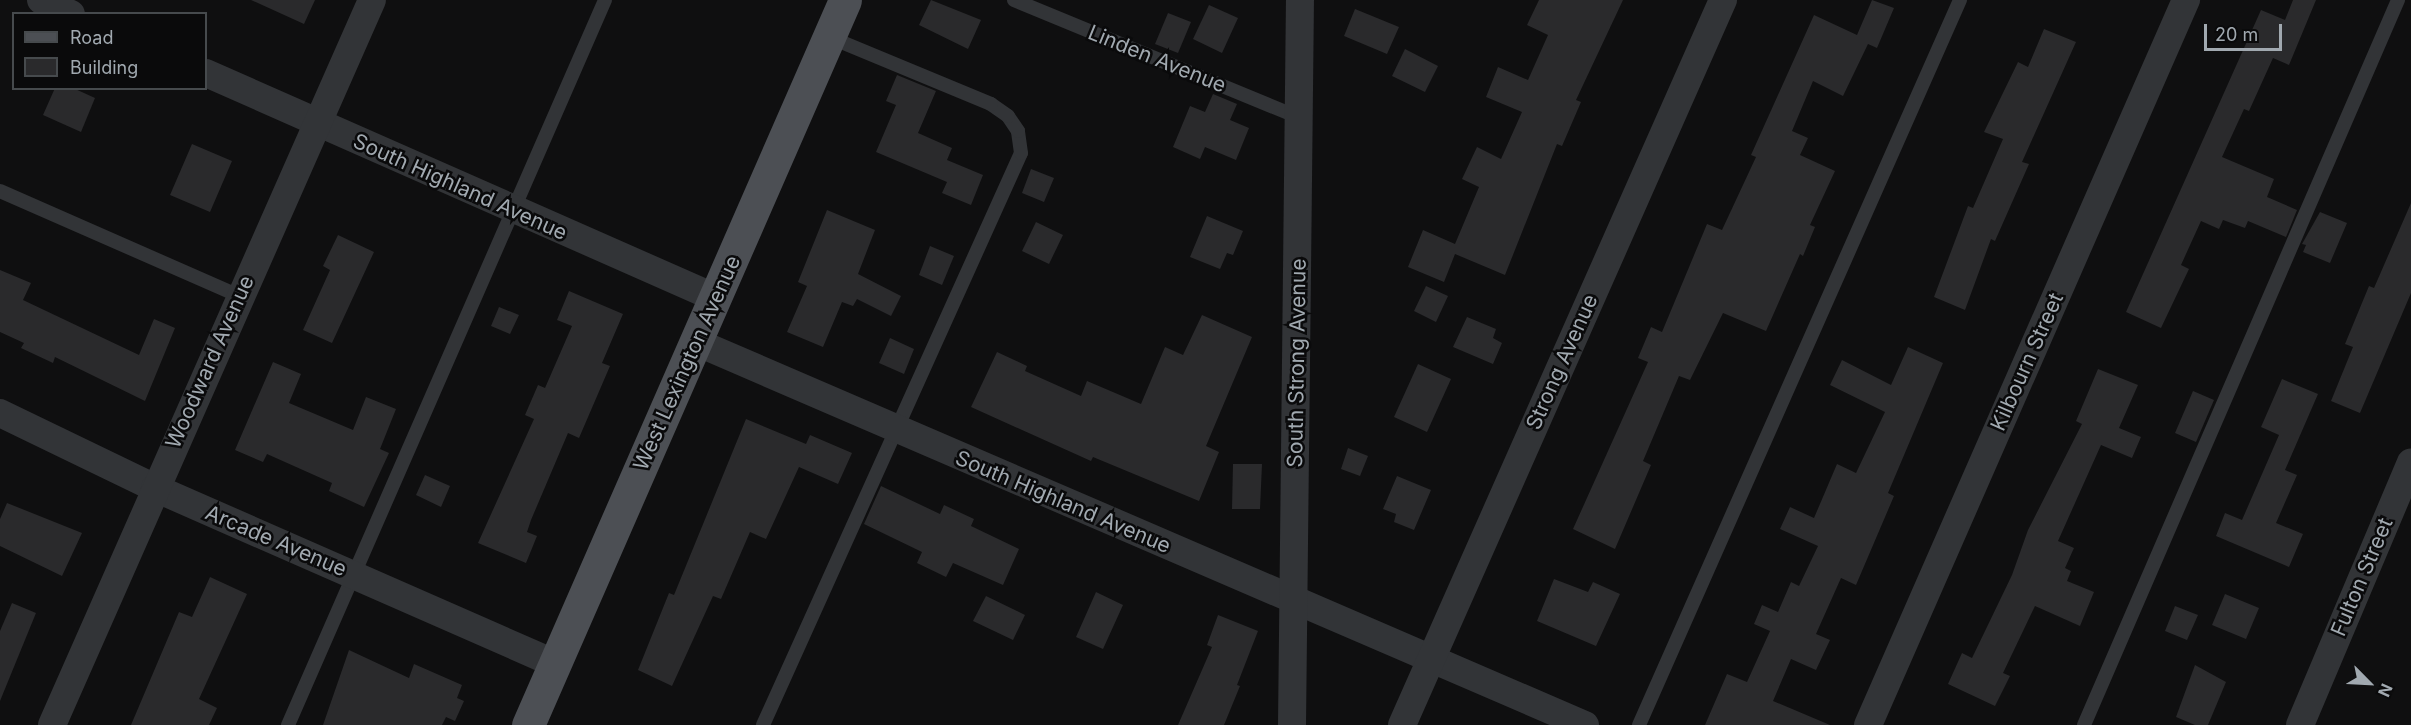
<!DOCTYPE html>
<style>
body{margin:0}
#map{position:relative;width:2411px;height:725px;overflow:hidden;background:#0f0f10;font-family:Inter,sans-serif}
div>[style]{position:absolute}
.building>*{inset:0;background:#2a2a2c}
.service>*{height:14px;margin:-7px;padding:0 7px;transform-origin:7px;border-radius:7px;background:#323437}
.minor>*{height:28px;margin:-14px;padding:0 14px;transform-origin:14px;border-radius:14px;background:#323437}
.primary>*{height:33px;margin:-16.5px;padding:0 16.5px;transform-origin:16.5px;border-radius:16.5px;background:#4c4f54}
span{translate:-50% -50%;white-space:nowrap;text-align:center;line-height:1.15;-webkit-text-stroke:5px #0a0a0b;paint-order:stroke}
.street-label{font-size:21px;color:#a1a9b0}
.legend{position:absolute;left:12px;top:12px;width:195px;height:78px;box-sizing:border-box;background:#0a0a0b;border:2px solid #464a4d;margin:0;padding:8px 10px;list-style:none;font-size:18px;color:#a1a9b0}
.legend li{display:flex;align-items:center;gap:12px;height:30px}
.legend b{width:30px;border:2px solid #464a4d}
.north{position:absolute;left:2339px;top:653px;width:60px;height:60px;-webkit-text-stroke:4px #0a0a0b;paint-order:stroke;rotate:114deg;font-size:16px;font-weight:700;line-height:24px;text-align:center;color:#a1a9b0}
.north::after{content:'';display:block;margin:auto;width:21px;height:27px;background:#a1a9b0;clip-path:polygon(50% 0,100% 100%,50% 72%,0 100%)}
.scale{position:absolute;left:2204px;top:24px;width:78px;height:27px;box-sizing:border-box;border:3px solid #a1a9b0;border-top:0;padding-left:8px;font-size:18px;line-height:21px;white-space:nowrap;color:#a1a9b0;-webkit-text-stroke:4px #0a0a0b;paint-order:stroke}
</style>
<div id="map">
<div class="building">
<i style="clip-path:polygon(251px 0,315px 0,304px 24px)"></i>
<i style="clip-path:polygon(931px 0,981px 20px,968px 49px,919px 25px)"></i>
<i style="clip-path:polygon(1539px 0,1623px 0,1576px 100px,1581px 102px,1562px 146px,1557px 144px,1505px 275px,1455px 254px,1444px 282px,1408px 267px,1423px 230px,1455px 244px,1479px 187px,1462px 179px,1477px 147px,1501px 159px,1522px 112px,1486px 97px,1498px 67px,1528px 80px,1548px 35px,1527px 25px)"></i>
<i style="clip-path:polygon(1872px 0,1894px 8px,1877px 48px,1868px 44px,1843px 96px,1813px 81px,1792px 131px,1808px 138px,1800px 155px,1835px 171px,1810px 225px,1815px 227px,1803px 256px,1800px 254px,1766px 331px,1723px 313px,1690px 380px,1679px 376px,1643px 461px,1651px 465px,1615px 549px,1573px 529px,1648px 362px,1638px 358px,1651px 327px,1662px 332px,1707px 224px,1722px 230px,1756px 157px,1751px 155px,1814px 15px,1857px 35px)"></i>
<i style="clip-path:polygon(2293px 0,2316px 0,2289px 65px,2273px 58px,2249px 111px,2244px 109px,2222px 157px,2274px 179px,2267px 197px,2297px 210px,2286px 237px,2248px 221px,2245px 228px,2223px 220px,2219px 229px,2201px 221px,2181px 265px,2189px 269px,2161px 328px,2126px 312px,2261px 10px,2285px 20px)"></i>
<i style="clip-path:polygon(1209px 5px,1238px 18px,1222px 53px,1193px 39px)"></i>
<i style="clip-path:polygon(1355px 9px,1399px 27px,1387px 54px,1344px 36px)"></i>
<i style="clip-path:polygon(1168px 13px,1191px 22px,1178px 53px,1155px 44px)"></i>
<i style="clip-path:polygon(2044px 29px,2076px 42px,2022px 162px,2029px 164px,1995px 241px,1991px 239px,1965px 310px,1934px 297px,1968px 206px,1973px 208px,2003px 139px,1984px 132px,2018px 62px,2028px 67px)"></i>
<i style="clip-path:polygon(1405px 49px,1438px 66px,1425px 92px,1392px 76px)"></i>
<i style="clip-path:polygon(897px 75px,936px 91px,918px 133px,952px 148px,947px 160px,983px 175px,971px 205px,942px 193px,947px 182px,876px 152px,896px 105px,886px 101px)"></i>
<i style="clip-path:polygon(55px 88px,73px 88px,95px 98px,81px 132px,43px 115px)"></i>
<i style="clip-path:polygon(1213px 94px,1237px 104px,1230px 120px,1249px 128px,1236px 160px,1205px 147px,1200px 159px,1173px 147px,1190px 106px,1205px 112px)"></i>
<i style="clip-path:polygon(192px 144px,232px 161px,210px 212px,170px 195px)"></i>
<i style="clip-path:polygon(1031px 169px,1054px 178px,1044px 202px,1022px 193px)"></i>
<i style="clip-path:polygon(2411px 203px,2411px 293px,2360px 413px,2331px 401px,2353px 347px,2345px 344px,2369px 286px,2374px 288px)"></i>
<i style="clip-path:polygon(827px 210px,875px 230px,858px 274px,901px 296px,891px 316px,857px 299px,853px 306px,842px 302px,823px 347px,787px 332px,807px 286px,798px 282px)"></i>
<i style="clip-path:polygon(2320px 212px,2347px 223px,2330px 263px,2303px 252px,2306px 245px,2302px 244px)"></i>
<i style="clip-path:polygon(1207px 216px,1243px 231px,1233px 255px,1227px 253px,1220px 269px,1190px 257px)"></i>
<i style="clip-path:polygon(1036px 222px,1063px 235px,1049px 264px,1022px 251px)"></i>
<i style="clip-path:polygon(338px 235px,374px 252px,332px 343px,303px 330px,330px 270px,323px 266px)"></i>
<i style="clip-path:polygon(930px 246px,954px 256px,942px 285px,919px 275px)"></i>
<i style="clip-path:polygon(0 270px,31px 283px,23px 300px,139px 355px,154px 319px,175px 328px,145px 401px,55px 357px,53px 363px,21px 348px,24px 343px,0 332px)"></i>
<i style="clip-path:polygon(1426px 286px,1448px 296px,1436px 322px,1414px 311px)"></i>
<i style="clip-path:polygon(569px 291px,623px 314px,602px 363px,610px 366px,579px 438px,568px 433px,531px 520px,527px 532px,537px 536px,526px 563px,478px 543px,534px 419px,525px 415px,538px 385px,545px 388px,572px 326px,557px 320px)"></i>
<i style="clip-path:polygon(499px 307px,519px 315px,510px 334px,491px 326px)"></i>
<i style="clip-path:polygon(1202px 315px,1252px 337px,1206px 446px,1219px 452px,1199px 501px,1093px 457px,1091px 461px,971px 407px,997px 352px,1027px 366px,1025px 371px,1081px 396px,1087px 381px,1141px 404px,1165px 347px,1183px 355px)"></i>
<i style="clip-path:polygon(1467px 317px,1496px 329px,1493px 338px,1502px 343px,1493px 364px,1453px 347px)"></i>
<i style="clip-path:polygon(890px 338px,914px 349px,904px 374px,879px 363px)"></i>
<i style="clip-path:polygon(1908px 347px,1943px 363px,1888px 493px,1894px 496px,1856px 585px,1841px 578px,1816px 634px,1830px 640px,1816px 670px,1791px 659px,1773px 701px,1830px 725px,1705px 725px,1727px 674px,1747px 682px,1770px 631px,1754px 624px,1762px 605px,1778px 612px,1791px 582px,1799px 586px,1818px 546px,1780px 529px,1790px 507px,1814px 518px,1837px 464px,1856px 473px,1885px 412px,1830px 385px,1842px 360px,1891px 385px)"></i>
<i style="clip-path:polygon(273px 362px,301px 374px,289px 403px,353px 430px,366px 397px,396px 409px,380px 449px,389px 453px,364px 507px,329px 491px,332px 483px,267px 454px,263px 462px,235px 450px)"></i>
<i style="clip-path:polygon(1418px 364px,1451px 379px,1427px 432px,1394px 417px)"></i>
<i style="clip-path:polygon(2098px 369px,2138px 385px,2119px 428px,2141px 437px,2132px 458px,2101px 445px,2058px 541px,2074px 548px,2065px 568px,2071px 571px,2067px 581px,2094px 592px,2080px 626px,2035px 606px,2003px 673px,2010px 676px,1995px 706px,1948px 684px,1962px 653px,1972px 658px,2012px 575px,2028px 530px,2082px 424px,2076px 421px)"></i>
<i style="clip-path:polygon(2282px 379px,2318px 394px,2285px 470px,2297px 475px,2276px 523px,2303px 534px,2289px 567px,2216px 536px,2225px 513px,2242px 520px,2279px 435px,2261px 427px)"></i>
<i style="clip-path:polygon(2193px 391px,2214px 400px,2196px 442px,2175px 433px)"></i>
<i style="clip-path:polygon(746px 419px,806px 444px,810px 435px,852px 453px,838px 484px,799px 467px,766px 539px,750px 532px,721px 599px,713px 596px,672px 686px,638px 670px,669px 593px,674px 595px)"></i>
<i style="clip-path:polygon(1348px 448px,1368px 456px,1360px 476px,1341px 469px)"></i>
<i style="clip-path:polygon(1233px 464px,1262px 464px,1260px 509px,1232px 509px)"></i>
<i style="clip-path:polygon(425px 475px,450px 486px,441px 507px,416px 495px)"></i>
<i style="clip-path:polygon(1397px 476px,1431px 490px,1414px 530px,1394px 522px,1396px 514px,1383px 509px)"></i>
<i style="clip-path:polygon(881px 486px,940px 514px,944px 505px,974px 519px,971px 526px,1019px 549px,1003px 585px,953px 563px,946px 577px,917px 563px,922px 552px,864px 524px)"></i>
<i style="clip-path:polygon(7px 503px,82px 533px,62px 576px,0 546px,0 519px)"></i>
<i style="clip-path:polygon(210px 577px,247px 594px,199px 699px,217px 708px,209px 725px,131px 725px,179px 612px,192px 617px)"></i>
<i style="clip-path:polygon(1554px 579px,1588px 592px,1593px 582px,1620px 594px,1596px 646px,1537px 621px)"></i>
<i style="clip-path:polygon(1096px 592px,1123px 605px,1103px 649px,1076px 637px)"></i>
<i style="clip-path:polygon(2225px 594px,2259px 608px,2246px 639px,2212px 625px)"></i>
<i style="clip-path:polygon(986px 596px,1025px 615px,1013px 640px,973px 621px)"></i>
<i style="clip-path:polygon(12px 603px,36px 613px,0 701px,0 631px)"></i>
<i style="clip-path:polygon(2175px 606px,2198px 615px,2187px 640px,2165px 631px)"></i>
<i style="clip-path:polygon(1218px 615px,1258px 631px,1237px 685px,1240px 686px,1224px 725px,1178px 725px,1212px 647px,1207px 645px)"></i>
<i style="clip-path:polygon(349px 650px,409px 678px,414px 664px,462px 685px,457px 698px,464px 701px,455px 721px,446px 717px,442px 725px,323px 725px)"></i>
<i style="clip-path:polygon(2195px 665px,2226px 682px,2208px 725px,2195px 725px,2176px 717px)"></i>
</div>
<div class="service">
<i style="left:1014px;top:0;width:310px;rotate:22.4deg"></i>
<i style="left:0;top:191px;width:261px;rotate:23.7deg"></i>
<i style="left:288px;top:725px;width:791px;rotate:-66.38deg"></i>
<i style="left:763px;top:725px;width:627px;rotate:-65.72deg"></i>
<i style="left:1021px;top:153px;width:22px;rotate:-98deg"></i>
<i style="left:1018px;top:131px;width:18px;rotate:-124deg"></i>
<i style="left:1008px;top:116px;width:21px;rotate:-145deg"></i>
<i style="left:991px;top:104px;width:175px;rotate:-157.5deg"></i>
<i style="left:1639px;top:725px;width:793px;rotate:-66.12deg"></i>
<i style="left:2084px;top:725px;width:790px;rotate:-66.58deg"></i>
</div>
<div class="minor">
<i style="left:41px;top:0;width:33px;rotate:25deg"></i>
<i style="left:206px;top:73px;width:557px;rotate:23.81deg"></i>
<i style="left:696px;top:342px;width:968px;rotate:23.31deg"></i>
<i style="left:0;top:413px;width:172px;rotate:25.8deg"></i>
<i style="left:155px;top:488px;width:437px;rotate:23.7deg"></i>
<i style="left:52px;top:725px;width:792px;rotate:-66.18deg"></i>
<i style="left:1292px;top:725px;width:725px;rotate:-89.37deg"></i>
<i style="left:1402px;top:725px;width:793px;rotate:-66.12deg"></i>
<i style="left:1868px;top:725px;width:792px;rotate:-66.32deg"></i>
<i style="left:2300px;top:725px;width:285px;rotate:-67.1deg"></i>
</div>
<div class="primary">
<i style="left:528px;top:725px;width:791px;rotate:-66.38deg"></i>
</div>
<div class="street-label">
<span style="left:1157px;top:59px;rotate:22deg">Linden Avenue</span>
<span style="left:460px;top:187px;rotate:24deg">South Highland Avenue</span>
<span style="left:210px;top:362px;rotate:-66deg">Woodward Avenue</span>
<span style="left:1562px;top:362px;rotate:-66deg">Strong Avenue</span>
<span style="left:2027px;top:362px;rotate:-66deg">Kilbourn Street</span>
<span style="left:687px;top:363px;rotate:-66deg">West Lexington Avenue</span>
<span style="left:1297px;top:363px;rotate:-89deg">South Strong Avenue</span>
<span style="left:1063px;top:502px;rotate:23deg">South Highland Avenue</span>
<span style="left:276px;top:541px;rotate:23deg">Arcade Avenue</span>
<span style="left:2362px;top:577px;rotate:-67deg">Fulton Street</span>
</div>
<ul class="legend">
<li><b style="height:8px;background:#4c4f54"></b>Road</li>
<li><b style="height:16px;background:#2a2a2c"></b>Building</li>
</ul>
<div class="north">N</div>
<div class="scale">20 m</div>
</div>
